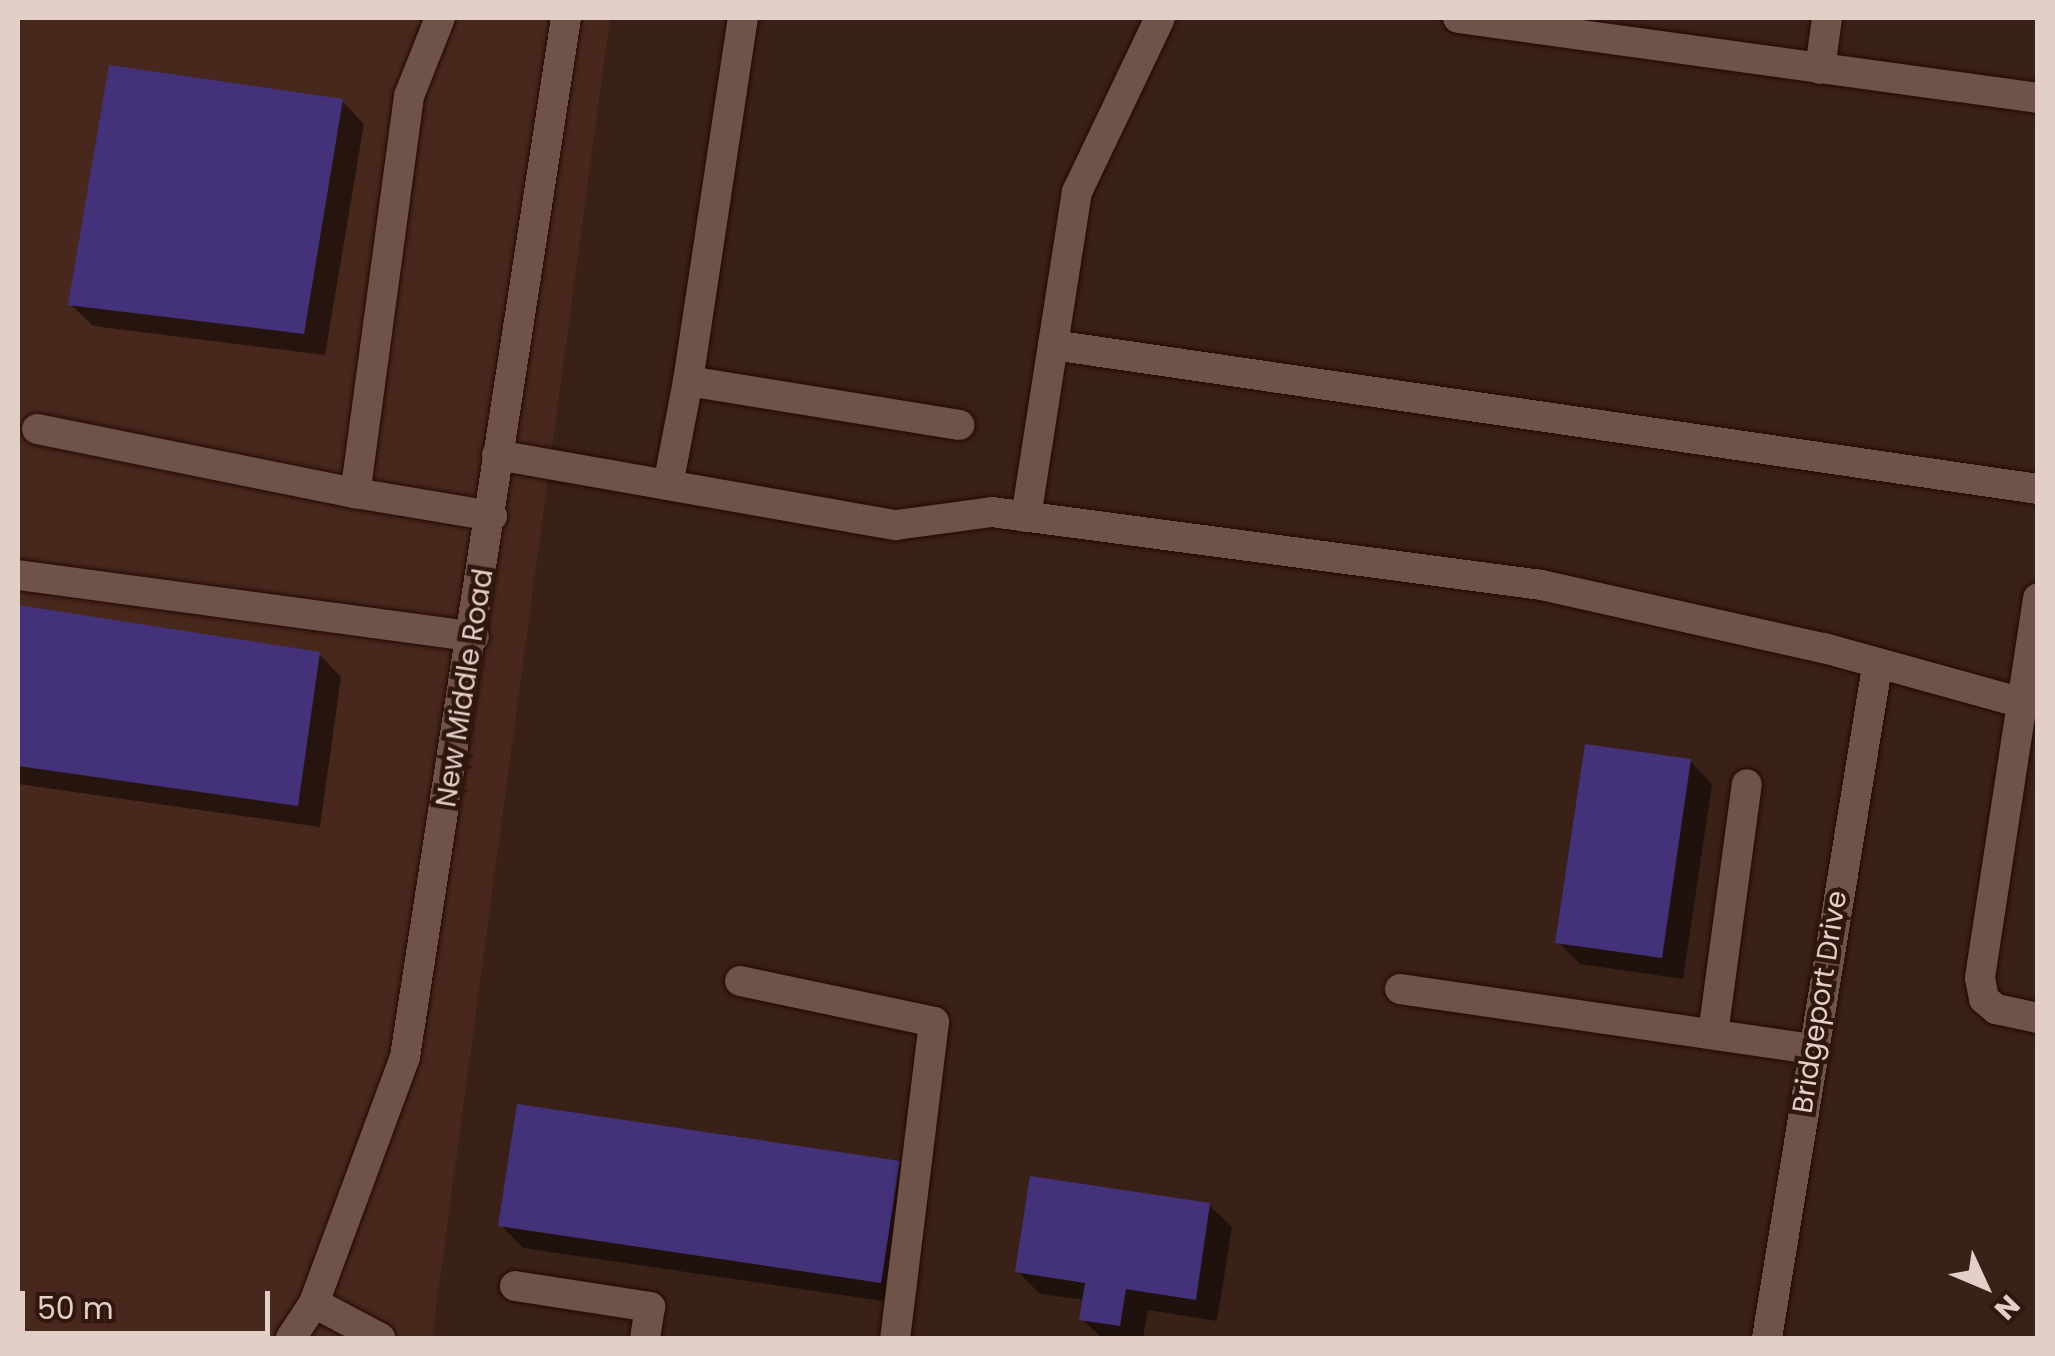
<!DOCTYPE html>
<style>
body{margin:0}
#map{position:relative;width:2055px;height:1356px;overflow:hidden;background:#3a2117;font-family:Poppins,sans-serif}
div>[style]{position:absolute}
.built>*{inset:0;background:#48281c}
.shadow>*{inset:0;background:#0007}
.building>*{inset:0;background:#43327a}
.roads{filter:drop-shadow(0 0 2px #200903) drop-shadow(0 0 2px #200903)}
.minor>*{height:30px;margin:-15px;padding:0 15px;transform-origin:15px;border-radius:15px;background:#705348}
span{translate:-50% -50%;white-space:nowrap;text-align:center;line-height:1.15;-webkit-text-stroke:9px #30170d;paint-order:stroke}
.street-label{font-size:28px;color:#e1cfc8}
.frame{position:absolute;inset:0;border:20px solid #e1cfc8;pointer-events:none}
.north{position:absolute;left:1935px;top:1236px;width:100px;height:100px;-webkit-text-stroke:8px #30170d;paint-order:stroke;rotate:134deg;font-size:28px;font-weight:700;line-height:40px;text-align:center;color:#e1cfc8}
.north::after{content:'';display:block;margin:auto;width:35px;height:45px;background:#e1cfc8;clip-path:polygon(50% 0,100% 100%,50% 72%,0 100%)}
.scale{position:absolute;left:20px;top:1291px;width:250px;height:45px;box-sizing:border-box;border:5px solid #e1cfc8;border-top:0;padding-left:12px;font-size:30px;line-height:35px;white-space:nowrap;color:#e1cfc8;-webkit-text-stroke:8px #30170d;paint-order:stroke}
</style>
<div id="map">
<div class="built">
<i style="clip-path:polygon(18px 18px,610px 18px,432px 1338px,18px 1338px)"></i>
</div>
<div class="shadow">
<i style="clip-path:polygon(342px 101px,364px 124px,325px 355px,93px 326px,70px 304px)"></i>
<i style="clip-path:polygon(18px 608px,319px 654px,341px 677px,320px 827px,18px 784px)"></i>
<i style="clip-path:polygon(1690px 761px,1712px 784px,1683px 979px,1580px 964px,1558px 942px)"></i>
<i style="clip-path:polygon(899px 1163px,921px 1185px,903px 1304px,523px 1248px,501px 1225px)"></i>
<i style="clip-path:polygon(1209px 1205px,1232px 1227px,1217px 1321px,1148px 1310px,1143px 1338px,1102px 1338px,1082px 1319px,1085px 1300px,1040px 1294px,1018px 1272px)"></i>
</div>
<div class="building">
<i style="clip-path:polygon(109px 65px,343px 99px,304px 334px,68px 305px)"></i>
<i style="clip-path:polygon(18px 605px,320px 652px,298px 806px,18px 766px)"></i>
<i style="clip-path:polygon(1585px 744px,1691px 759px,1662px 958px,1555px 943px)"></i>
<i style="clip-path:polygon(517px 1104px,900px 1161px,881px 1283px,498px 1226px)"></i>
<i style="clip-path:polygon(1030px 1176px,1210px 1203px,1196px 1300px,1126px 1289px,1120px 1326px,1079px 1320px,1085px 1283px,1015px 1272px)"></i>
</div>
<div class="roads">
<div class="minor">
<i style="left:440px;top:18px;width:84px;rotate:111.7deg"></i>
<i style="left:409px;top:96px;width:401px;rotate:97.7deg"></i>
<i style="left:355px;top:493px;width:139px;rotate:9.5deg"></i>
<i style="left:1458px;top:18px;width:585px;rotate:7.85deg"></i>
<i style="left:1820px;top:69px;width:51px;rotate:-82.2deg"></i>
<i style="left:1053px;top:345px;width:995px;rotate:8.32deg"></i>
<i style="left:688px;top:381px;width:367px;rotate:-81.4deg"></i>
<i style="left:37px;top:429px;width:324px;rotate:11.4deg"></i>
<i style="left:497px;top:455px;width:405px;rotate:10deg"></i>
<i style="left:896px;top:525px;width:97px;rotate:-7.7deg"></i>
<i style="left:992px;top:512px;width:554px;rotate:7.57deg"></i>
<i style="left:1541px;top:585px;width:290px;rotate:12.6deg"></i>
<i style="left:1824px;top:648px;width:205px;rotate:15.5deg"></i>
<i style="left:2022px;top:703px;width:278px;rotate:98.7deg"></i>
<i style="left:1980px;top:978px;width:21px;rotate:79deg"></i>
<i style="left:1984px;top:999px;width:16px;rotate:40deg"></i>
<i style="left:1996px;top:1009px;width:43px;rotate:12.1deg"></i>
<i style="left:668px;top:485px;width:106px;rotate:-79.1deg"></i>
<i style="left:688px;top:381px;width:275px;rotate:9.2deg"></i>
<i style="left:1026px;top:517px;width:329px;rotate:-81.1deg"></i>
<i style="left:1077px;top:192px;width:193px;rotate:-64.5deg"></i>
<i style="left:18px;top:575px;width:460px;rotate:7.7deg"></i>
<i style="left:2022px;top:703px;width:106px;rotate:-81.3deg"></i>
<i style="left:740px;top:981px;width:198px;rotate:11.9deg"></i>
<i style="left:934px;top:1022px;width:318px;rotate:97deg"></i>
<i style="left:1400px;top:989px;width:414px;rotate:8.3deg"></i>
<i style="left:1713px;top:1034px;width:252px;rotate:-82.3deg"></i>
<i style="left:515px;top:1286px;width:137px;rotate:8.8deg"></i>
<i style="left:650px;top:1307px;width:31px;rotate:99deg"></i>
<i style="left:314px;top:1303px;width:75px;rotate:27.9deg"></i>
<i style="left:291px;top:1338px;width:42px;rotate:-56.7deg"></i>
<i style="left:314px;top:1303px;width:262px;rotate:-69.7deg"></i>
<i style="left:405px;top:1057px;width:1051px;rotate:-81.19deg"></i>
<i style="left:1767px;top:1338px;width:680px;rotate:-80.69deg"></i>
</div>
</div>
<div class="street-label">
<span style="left:465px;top:688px;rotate:-81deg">New Middle Road</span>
<span style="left:1820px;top:1002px;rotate:-81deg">Bridgeport Drive</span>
</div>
<div class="frame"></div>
<div class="north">N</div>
<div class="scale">50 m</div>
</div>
